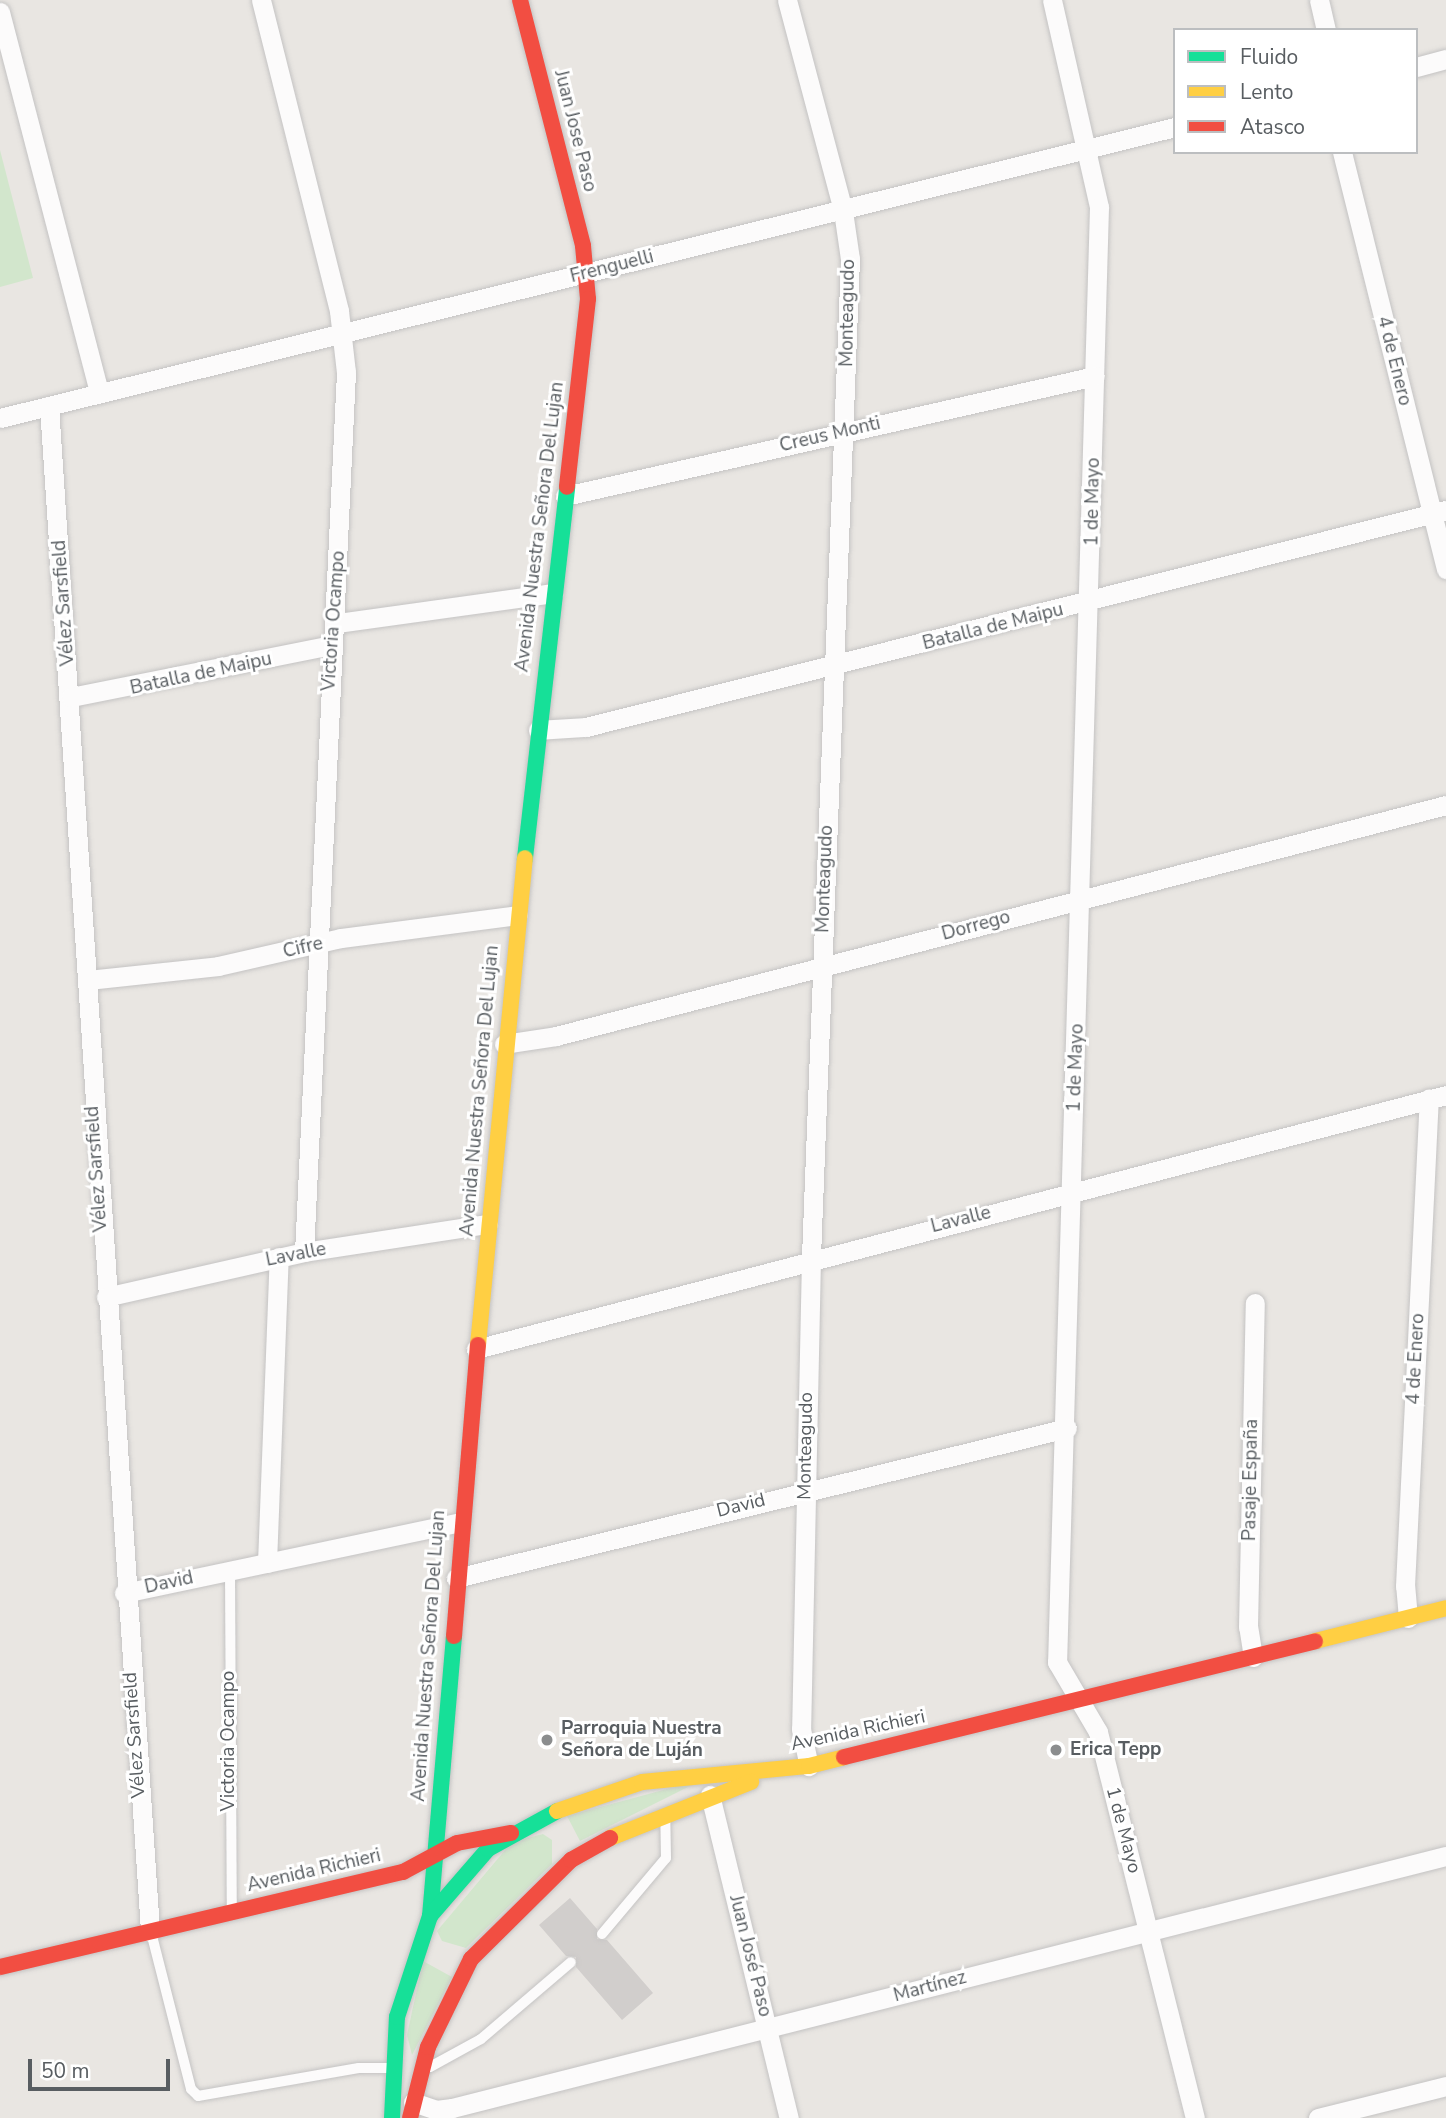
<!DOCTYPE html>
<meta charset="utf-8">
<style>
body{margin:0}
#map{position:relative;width:1446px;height:2118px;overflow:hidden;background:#e9e6e2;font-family:"Nunito Sans",sans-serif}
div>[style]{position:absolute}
.green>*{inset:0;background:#d2e6cc}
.building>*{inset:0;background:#d1cecc}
.roads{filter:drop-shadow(0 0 2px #c4c3c3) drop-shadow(0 0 2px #c4c3c3)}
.lane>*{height:10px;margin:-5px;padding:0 5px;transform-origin:5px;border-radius:5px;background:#fcfbfb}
.street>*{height:19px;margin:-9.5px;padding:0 9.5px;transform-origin:9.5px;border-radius:9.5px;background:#fcfbfb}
.fast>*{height:16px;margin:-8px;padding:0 8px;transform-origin:8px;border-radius:8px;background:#16e098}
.slow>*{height:16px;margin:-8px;padding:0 8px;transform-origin:8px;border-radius:8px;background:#ffcf43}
.jam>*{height:16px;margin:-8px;padding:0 8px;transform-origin:8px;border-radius:8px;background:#f24e42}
.dots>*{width:19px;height:19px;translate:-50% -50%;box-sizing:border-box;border:4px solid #fff;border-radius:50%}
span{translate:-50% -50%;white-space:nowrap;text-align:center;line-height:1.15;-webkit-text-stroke:6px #fff;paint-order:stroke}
.street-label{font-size:19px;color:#585d61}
.poi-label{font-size:19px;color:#585d61;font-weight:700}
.left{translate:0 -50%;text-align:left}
.legend{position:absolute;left:1173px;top:28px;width:245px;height:126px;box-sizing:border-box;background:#fff;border:2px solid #bcbec0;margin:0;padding:9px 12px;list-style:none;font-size:21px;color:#585d61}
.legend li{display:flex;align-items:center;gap:14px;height:35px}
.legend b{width:35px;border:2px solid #bcbec0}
.scale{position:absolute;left:28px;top:2059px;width:142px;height:32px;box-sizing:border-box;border:4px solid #585d61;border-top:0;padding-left:9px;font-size:21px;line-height:24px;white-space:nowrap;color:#585d61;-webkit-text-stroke:5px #fff;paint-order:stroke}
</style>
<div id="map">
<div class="green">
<i style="clip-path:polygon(0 150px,33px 278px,0 287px)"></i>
<i style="clip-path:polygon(704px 1779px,580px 1841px,567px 1816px)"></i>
<i style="clip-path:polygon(543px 1834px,552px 1840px,552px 1864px,466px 1948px,442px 1941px,437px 1931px,512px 1842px)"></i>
<i style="clip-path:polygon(423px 1961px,452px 1977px,412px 2055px,407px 2035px)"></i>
</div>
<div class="building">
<i style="clip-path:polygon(570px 1898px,597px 1929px,597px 1939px,607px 1940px,653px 1993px,622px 2020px,576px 1967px,576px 1957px,566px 1956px,539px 1925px)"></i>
</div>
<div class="roads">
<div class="lane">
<i style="left:230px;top:1570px;width:339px;rotate:89.7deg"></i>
<i style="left:151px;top:1932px;width:162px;rotate:75.7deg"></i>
<i style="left:191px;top:2089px;width:10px;rotate:45deg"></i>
<i style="left:198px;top:2096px;width:163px;rotate:-9.9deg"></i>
<i style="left:359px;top:2068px;width:31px"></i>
<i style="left:602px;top:1934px;width:99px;rotate:-49.9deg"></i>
<i style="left:666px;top:1858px;width:39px;rotate:-91deg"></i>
<i style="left:430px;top:2067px;width:58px;rotate:-28.8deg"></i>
<i style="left:481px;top:2039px;width:118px;rotate:-40.5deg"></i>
</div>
<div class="street">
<i style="left:261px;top:0;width:321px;rotate:75.9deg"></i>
<i style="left:339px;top:311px;width:61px;rotate:83.5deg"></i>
<i style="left:346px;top:372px;width:881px;rotate:92.73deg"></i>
<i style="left:787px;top:0;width:218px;rotate:75.1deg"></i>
<i style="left:843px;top:211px;width:49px;rotate:81.7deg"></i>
<i style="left:850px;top:259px;width:1000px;rotate:92.24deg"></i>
<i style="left:811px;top:1258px;width:471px;rotate:91.2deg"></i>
<i style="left:801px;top:1729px;width:38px;rotate:78deg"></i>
<i style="left:1052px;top:0;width:212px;rotate:77.2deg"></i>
<i style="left:1099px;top:207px;width:1456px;rotate:91.65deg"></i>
<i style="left:1057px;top:1662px;width:81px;rotate:59.6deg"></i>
<i style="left:1098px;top:1732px;width:398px;rotate:75.9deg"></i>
<i style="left:1319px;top:0;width:31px;rotate:77deg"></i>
<i style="left:0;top:12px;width:394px;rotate:75.4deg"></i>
<i style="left:1416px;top:67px;width:31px;rotate:-15deg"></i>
<i style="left:1342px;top:152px;width:430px;rotate:76deg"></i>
<i style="left:49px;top:406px;width:1529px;rotate:86.21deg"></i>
<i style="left:0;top:418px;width:1210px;rotate:-13.91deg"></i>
<i style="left:565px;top:496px;width:543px;rotate:-12.76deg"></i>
<i style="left:337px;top:623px;width:218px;rotate:-7.9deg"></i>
<i style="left:71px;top:697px;width:265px;rotate:-11.3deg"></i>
<i style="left:538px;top:730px;width:48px;rotate:-3.6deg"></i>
<i style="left:586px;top:727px;width:887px;rotate:-14.16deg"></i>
<i style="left:88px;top:980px;width:131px;rotate:-6.1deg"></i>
<i style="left:218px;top:966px;width:126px;rotate:-12.8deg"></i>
<i style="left:341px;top:938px;width:178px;rotate:-7.4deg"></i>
<i style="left:504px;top:1044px;width:53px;rotate:-8.7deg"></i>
<i style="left:556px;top:1036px;width:919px;rotate:-14.55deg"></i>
<i style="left:106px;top:1297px;width:203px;rotate:-12.8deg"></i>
<i style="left:304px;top:1252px;width:186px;rotate:-8.7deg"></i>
<i style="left:476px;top:1349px;width:1003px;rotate:-14.67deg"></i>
<i style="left:267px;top:1563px;width:306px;rotate:-87.8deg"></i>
<i style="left:456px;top:1578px;width:629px;rotate:-13.79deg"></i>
<i style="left:124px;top:1593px;width:343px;rotate:-11.9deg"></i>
<i style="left:1408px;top:1618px;width:32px;rotate:-95deg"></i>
<i style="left:1405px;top:1586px;width:488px;rotate:-87.2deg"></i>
<i style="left:1253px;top:1657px;width:30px;rotate:-99deg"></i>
<i style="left:1248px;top:1627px;width:324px;rotate:-88.8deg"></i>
<i style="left:710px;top:1795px;width:333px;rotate:76.3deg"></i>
<i style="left:413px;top:2102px;width:24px;rotate:19deg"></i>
<i style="left:436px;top:2110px;width:16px;rotate:-7deg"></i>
<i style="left:452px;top:2108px;width:1025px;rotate:-14.23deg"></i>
<i style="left:1318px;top:2118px;width:132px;rotate:-14deg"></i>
</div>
<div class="fast">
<i style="left:525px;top:858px;width:373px;rotate:-83.5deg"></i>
<i style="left:430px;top:1916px;width:281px;rotate:-85.1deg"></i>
<i style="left:392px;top:2118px;width:101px;rotate:-87.2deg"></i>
<i style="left:397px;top:2017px;width:106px;rotate:-71.9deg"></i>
<i style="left:430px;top:1916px;width:89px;rotate:-49.1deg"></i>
<i style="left:488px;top:1849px;width:79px;rotate:-28.8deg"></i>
</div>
<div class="slow">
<i style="left:478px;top:1345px;width:489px;rotate:-84.5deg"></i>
<i style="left:1315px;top:1641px;width:135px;rotate:-14.1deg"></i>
<i style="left:557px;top:1811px;width:90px;rotate:-18.8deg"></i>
<i style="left:642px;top:1782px;width:168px;rotate:-5.5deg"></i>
<i style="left:809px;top:1766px;width:36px;rotate:-14deg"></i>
<i style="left:610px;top:1838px;width:152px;rotate:-21.7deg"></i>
</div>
<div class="jam">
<i style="left:520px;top:0;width:254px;rotate:75.6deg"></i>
<i style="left:583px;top:246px;width:53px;rotate:84.6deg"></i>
<i style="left:588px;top:299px;width:189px;rotate:96.4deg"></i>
<i style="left:454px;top:1636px;width:292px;rotate:-85.3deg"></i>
<i style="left:844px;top:1757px;width:485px;rotate:-13.8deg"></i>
<i style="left:0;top:1967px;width:414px;rotate:-13.3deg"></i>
<i style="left:403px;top:1872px;width:61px;rotate:-28.2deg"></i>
<i style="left:457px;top:1843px;width:55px;rotate:-10.5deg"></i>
<i style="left:410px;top:2118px;width:73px;rotate:-75.8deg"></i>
<i style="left:428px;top:2047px;width:98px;rotate:-64deg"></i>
<i style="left:471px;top:1959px;width:141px;rotate:-44.7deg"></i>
<i style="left:571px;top:1860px;width:45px;rotate:-29.4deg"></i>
</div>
</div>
<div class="dots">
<i style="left:547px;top:1740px;background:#8b8d8e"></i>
<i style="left:1056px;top:1750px;background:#8b8d8e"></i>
</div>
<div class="street-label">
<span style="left:575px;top:131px;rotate:76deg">Juan Jose Paso</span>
<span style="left:612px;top:267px;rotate:-14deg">Frenguelli</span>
<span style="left:848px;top:313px;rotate:-89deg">Monteagudo</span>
<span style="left:1394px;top:361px;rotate:76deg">4 de Enero</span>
<span style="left:830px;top:435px;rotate:-13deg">Creus Monti</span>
<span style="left:1093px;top:502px;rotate:-89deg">1 de Mayo</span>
<span style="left:540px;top:527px;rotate:-83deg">Avenida Nuestra Señora Del Lujan</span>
<span style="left:64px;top:603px;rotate:-94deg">Vélez Sarsfield</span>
<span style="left:334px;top:621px;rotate:-86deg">Victoria Ocampo</span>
<span style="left:993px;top:627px;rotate:-14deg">Batalla de Maipu</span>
<span style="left:201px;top:674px;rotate:-12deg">Batalla de Maipu</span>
<span style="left:825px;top:879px;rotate:-88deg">Monteagudo</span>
<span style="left:976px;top:926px;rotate:-15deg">Dorrego</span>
<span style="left:303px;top:948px;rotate:-13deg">Cifre</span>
<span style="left:1076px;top:1068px;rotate:-88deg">1 de Mayo</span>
<span style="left:480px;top:1091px;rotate:-85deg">Avenida Nuestra Señora Del Lujan</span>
<span style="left:97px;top:1169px;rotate:-94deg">Vélez Sarsfield</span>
<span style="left:961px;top:1220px;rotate:-14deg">Lavalle</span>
<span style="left:296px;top:1255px;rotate:-11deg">Lavalle</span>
<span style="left:1416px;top:1359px;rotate:-87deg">4 de Enero</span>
<span style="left:806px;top:1446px;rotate:-89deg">Monteagudo</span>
<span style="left:1251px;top:1480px;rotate:-89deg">Pasaje España</span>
<span style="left:741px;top:1506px;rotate:-14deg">David</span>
<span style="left:169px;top:1583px;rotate:-12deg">David</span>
<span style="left:429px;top:1656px;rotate:-86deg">Avenida Nuestra Señora Del Lujan</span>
<span style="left:858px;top:1731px;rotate:-12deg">Avenida Richieri</span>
<span style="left:135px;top:1735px;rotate:-94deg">Vélez Sarsfield</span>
<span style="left:229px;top:1741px;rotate:-90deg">Victoria Ocampo</span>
<span style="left:1123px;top:1830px;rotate:75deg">1 de Mayo</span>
<span style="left:314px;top:1871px;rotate:-13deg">Avenida Richieri</span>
<span style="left:750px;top:1956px;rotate:76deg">Juan José Paso</span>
<span style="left:930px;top:1987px;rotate:-15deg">Martínez</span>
</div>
<div class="poi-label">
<span class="left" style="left:561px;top:1740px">Parroquia Nuestra<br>Señora de Luján</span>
<span class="left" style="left:1070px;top:1750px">Erica Tepp</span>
</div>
<ul class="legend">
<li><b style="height:9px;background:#16e098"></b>Fluido</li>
<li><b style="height:9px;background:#ffcf43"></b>Lento</li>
<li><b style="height:9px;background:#f24e42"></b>Atasco</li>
</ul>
<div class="scale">50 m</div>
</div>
